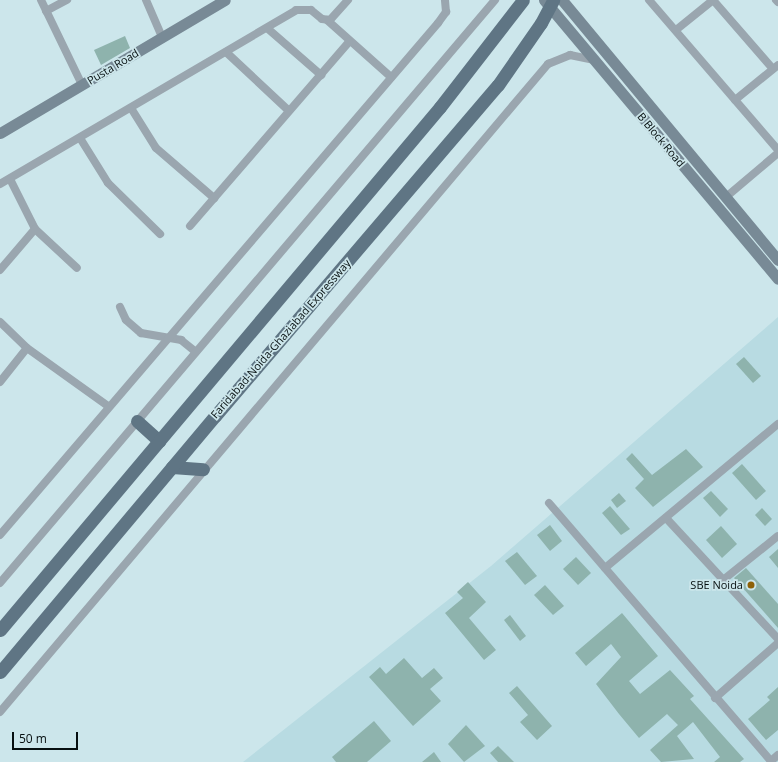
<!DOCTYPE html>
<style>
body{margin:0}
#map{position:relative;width:778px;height:762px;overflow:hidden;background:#cce6eb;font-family:"Open Sans",sans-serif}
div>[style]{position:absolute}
.built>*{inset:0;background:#b8dbe2}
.building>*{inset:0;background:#8eb3ad}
.street>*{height:8px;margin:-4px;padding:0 4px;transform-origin:4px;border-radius:4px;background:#9aa6af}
.secondary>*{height:11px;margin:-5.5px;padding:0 5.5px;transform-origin:5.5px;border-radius:5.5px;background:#788a96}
.primary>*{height:13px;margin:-6.5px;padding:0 6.5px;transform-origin:6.5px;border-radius:6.5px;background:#5f7584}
.primary-bridge>*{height:13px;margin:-6.5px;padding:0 6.5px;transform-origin:6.5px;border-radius:6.5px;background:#5f7584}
.dots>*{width:11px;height:11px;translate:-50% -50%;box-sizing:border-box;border:2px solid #cce6eb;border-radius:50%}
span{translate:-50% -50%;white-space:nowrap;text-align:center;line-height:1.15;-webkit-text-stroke:3.5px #cce6eb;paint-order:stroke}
.street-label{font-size:11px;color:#060f10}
.poi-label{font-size:11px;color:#060f10}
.right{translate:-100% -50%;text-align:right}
.scale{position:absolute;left:12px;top:732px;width:66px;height:18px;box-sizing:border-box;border:2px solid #060f10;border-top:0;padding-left:5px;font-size:12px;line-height:14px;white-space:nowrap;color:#060f10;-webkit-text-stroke:3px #cce6eb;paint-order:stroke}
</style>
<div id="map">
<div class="built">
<i style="clip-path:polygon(778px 317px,778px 762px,243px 762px,491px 566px)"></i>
</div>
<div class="building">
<i style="clip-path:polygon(125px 36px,130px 48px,101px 65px,94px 50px)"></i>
<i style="clip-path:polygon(744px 357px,761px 376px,753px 383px,736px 364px)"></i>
<i style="clip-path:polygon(686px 449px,703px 467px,653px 507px,635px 488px,644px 479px,626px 459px,632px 453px,652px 475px)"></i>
<i style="clip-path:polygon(742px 464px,766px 491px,756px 500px,732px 473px)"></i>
<i style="clip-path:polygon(711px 491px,728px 509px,720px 517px,703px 498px)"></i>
<i style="clip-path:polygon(619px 493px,626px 501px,617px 508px,611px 500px)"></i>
<i style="clip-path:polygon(610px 506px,630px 529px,621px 535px,602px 513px)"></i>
<i style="clip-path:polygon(762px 508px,772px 519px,765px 526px,755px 515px)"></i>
<i style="clip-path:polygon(550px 525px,562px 541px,550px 551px,537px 535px)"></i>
<i style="clip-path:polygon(721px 526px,737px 544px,722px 558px,706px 540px)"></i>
<i style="clip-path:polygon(778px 549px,778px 568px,769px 557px)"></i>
<i style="clip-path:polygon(517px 552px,537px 576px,525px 585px,505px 561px)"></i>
<i style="clip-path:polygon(576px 557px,591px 573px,578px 585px,563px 569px)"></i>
<i style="clip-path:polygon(746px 568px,778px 604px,778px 628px,734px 578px)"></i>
<i style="clip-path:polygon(468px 582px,486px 602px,469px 618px,496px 650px,484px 660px,445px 613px,463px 598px,457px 592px)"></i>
<i style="clip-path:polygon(545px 585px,564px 606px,553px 615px,534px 595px)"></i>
<i style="clip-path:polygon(622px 613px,658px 656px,629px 681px,640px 694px,670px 670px,694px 696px,690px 699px,744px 759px,740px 762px,714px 762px,720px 757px,693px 722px,677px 736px,694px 759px,661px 762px,650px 750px,678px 725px,667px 714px,639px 738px,619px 714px,596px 684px,621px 657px,611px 644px,586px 666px,575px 653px)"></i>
<i style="clip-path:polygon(510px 615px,526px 636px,520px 641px,504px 620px)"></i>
<i style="clip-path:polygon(404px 658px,422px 678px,434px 668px,443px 678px,430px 689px,441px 701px,413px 726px,369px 677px,380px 667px,386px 674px)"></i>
<i style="clip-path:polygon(517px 686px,552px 726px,537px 740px,520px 722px,528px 715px,509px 693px)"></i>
<i style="clip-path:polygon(778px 687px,778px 730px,766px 740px,748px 719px,770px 700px,767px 697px)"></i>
<i style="clip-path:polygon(374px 721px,391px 741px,367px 762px,336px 762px,332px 757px)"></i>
<i style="clip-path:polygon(466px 725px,485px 746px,464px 762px,448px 744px)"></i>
<i style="clip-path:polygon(498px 746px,514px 762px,498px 762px,490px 753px)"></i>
<i style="clip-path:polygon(434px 752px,441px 762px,422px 762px)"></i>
</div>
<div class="street">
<i style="left:41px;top:0;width:94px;rotate:64.2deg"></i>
<i style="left:146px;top:0;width:40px;rotate:66.6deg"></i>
<i style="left:649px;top:0;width:198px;rotate:49.3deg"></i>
<i style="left:713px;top:0;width:91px;rotate:49deg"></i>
<i style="left:776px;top:0;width:3px;rotate:45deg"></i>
<i style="left:46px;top:11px;width:24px;rotate:-28deg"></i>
<i style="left:327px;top:20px;width:86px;rotate:41.7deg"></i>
<i style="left:267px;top:28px;width:72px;rotate:41deg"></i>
<i style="left:676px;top:30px;width:48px;rotate:-39deg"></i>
<i style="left:226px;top:52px;width:86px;rotate:43.1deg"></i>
<i style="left:735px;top:100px;width:55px;rotate:-39.1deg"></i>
<i style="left:131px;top:108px;width:47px;rotate:58deg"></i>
<i style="left:156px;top:148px;width:77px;rotate:40.8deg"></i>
<i style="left:80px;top:138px;width:53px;rotate:58.1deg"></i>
<i style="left:108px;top:183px;width:73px;rotate:44.4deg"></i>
<i style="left:10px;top:179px;width:56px;rotate:63.4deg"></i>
<i style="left:35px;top:229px;width:57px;rotate:42.9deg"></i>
<i style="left:0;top:184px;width:343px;rotate:-30.4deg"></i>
<i style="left:296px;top:10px;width:15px"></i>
<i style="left:311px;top:10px;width:14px;rotate:39deg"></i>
<i style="left:322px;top:19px;width:8px;rotate:7deg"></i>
<i style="left:330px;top:20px;width:27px;rotate:-48deg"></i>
<i style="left:726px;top:197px;width:68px;rotate:-40.2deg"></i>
<i style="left:190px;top:226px;width:243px;rotate:-49.2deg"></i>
<i style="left:0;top:270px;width:54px;rotate:-49.5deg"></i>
<i style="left:120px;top:307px;width:14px;rotate:65deg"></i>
<i style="left:126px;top:320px;width:20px;rotate:41deg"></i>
<i style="left:141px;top:333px;width:41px;rotate:9.9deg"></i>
<i style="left:181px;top:340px;width:19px;rotate:39deg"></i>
<i style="left:0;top:322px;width:37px;rotate:44deg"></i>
<i style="left:27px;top:348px;width:100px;rotate:35.6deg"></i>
<i style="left:0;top:382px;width:43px;rotate:-51.5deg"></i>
<i style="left:549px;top:503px;width:342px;rotate:49.3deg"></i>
<i style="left:666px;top:518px;width:165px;rotate:47.2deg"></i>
<i style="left:0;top:535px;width:674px;rotate:-49.45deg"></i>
<i style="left:438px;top:23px;width:14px;rotate:-54deg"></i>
<i style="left:446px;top:12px;width:12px;rotate:-95deg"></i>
<i style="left:605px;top:568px;width:225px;rotate:-39.8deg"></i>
<i style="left:723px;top:580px;width:70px;rotate:-38.7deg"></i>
<i style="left:0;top:583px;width:765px;rotate:-49.67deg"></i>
<i style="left:715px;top:698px;width:84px;rotate:-41.1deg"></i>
<i style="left:0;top:712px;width:849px;rotate:-49.78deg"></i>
<i style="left:548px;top:64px;width:24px;rotate:-22deg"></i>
<i style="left:570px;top:55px;width:25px;rotate:12deg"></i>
<i style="left:771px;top:761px;width:9px;rotate:-41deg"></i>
</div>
<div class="secondary">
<i style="left:544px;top:0;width:364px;rotate:50deg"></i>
<i style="left:562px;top:0;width:338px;rotate:50.3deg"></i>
<i style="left:0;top:133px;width:261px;rotate:-30.6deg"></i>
</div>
<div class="primary">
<i style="left:137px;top:421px;width:30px;rotate:42deg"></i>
<i style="left:172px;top:467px;width:31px;rotate:4deg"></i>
<i style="left:0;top:630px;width:683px;rotate:-49.93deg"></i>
<i style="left:440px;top:107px;width:135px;rotate:-52.2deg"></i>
<i style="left:0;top:672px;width:334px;rotate:-50deg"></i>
</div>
<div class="primary-bridge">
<i style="left:215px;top:416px;width:435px;rotate:-49.5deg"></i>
<i style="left:498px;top:85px;width:75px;rotate:-55.3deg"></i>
<i style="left:541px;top:23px;width:26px;rotate:-62deg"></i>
</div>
<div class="dots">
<i style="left:751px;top:585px;background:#8e6108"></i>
</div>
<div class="street-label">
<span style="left:113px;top:67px;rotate:-31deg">Pusta Road</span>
<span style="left:661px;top:140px;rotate:50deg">B Block Road</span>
<span style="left:281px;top:339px;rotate:-49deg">Faridabad-Noida-Ghaziabad Expressway</span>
</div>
<div class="poi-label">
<span class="right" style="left:743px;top:585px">SBE Noida</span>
</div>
<div class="scale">50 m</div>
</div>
